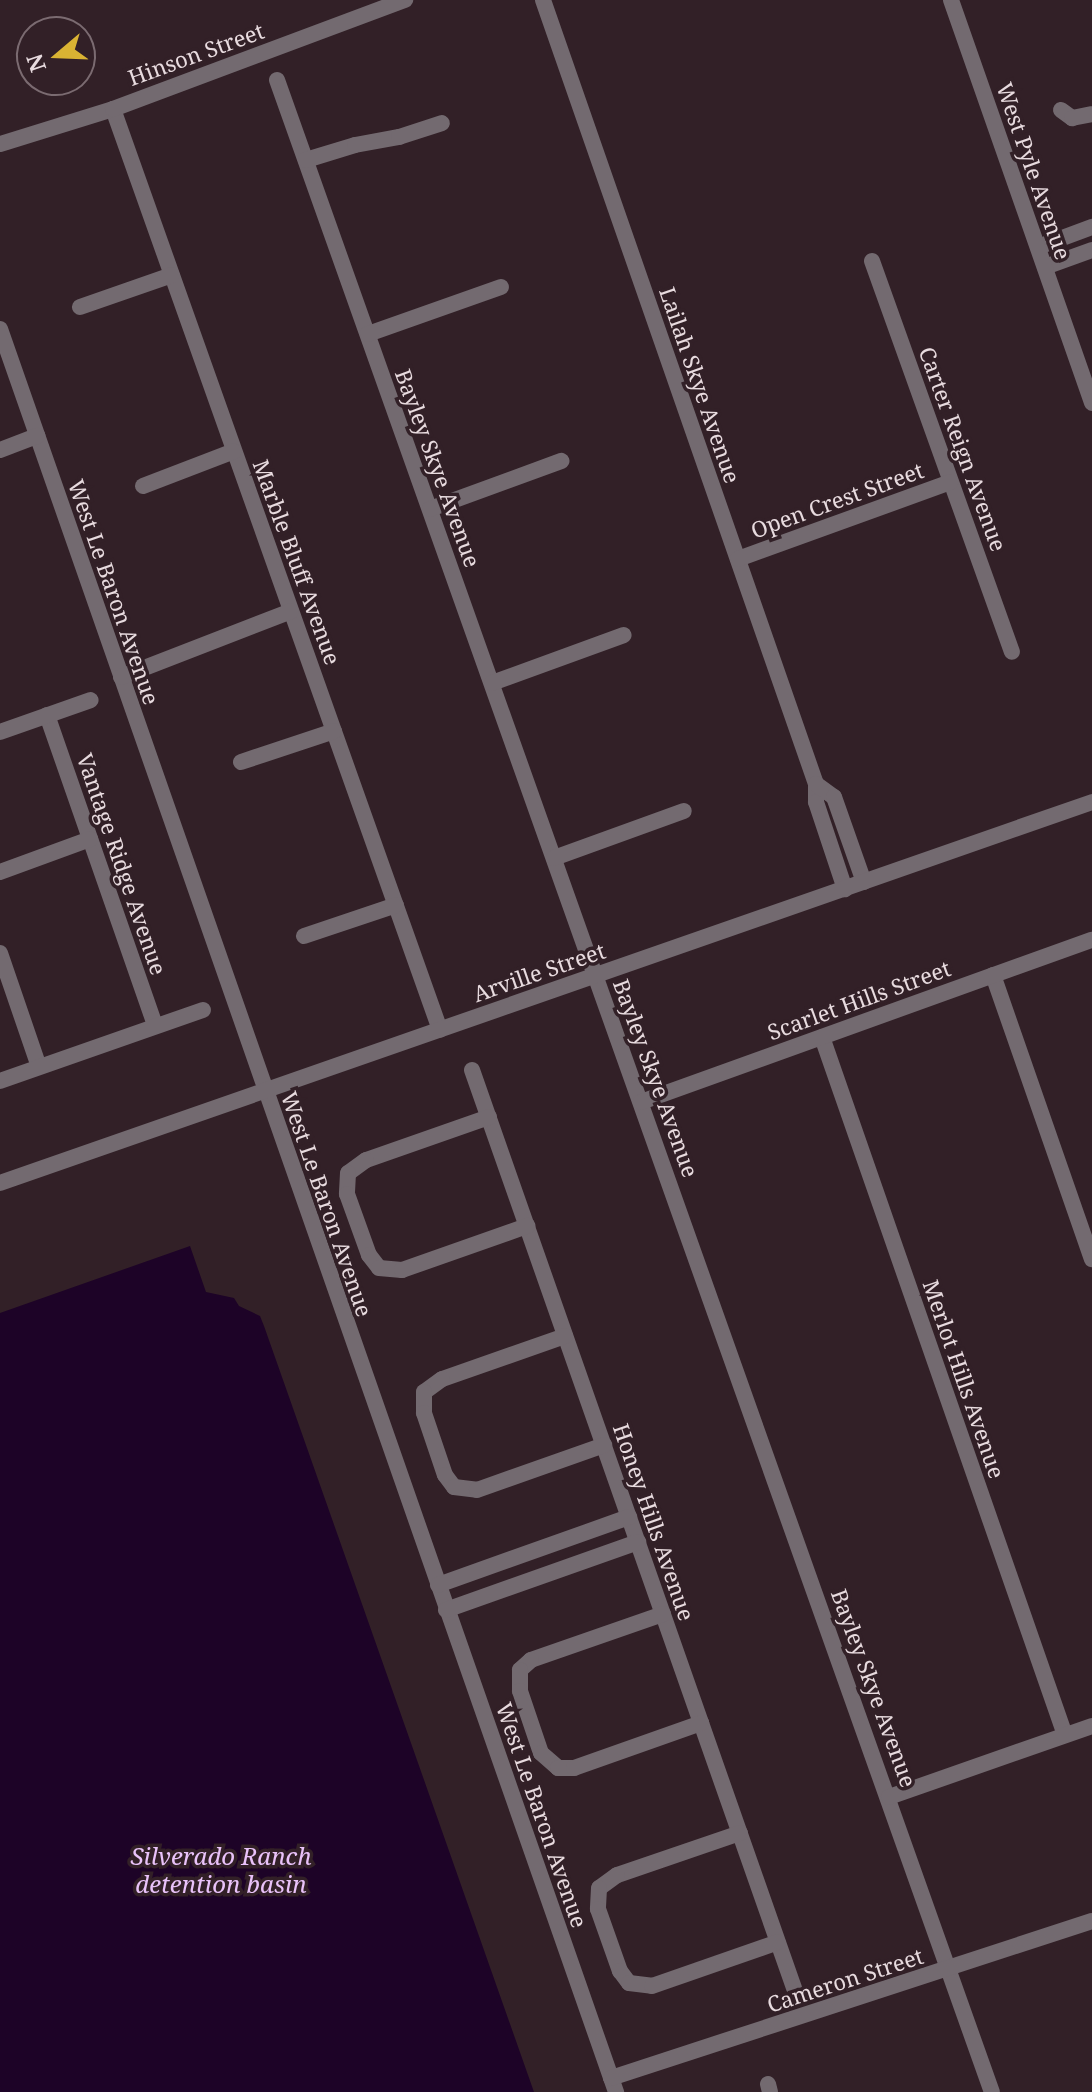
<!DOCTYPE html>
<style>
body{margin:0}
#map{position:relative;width:1092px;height:2092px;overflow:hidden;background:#322027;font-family:"Noto Serif",serif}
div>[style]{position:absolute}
.water>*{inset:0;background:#1d0327}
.minor>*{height:16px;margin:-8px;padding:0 8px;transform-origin:8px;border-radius:8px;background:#736a70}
.tertiary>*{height:16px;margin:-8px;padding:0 8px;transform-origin:8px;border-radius:8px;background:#736a70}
span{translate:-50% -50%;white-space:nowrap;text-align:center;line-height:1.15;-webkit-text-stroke:7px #322027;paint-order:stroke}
.street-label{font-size:22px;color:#e8dbdf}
.water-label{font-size:24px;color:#e9c2f9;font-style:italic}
.north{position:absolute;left:16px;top:16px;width:80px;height:80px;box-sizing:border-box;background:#322027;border:2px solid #7b6b71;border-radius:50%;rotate:251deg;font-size:22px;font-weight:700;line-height:32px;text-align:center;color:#e8dbdf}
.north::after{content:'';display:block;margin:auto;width:28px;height:36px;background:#dab333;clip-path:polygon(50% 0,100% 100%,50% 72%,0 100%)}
</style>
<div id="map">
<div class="water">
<i style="clip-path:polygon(190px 1246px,206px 1292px,234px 1298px,239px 1306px,260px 1316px,264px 1326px,534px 2092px,0 2092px,0 1313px)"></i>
</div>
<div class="minor">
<i style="left:543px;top:0;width:830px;rotate:70.8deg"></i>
<i style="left:816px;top:784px;width:18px;rotate:90deg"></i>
<i style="left:816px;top:802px;width:92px;rotate:71.6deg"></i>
<i style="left:277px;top:80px;width:2135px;rotate:70.44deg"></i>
<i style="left:113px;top:109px;width:977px;rotate:70.45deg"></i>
<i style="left:1061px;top:110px;width:14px;rotate:36deg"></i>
<i style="left:1072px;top:118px;width:20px;rotate:-11deg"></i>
<i style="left:0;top:144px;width:118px;rotate:-17.2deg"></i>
<i style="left:113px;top:109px;width:312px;rotate:-20.5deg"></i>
<i style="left:306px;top:160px;width:51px;rotate:-17deg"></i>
<i style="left:355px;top:145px;width:45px;rotate:-10.3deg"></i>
<i style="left:399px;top:137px;width:45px;rotate:-18deg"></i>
<i style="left:1038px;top:247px;width:58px;rotate:-20.3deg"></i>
<i style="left:872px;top:261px;width:415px;rotate:70.3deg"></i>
<i style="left:1045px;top:267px;width:50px;rotate:-19.9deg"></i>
<i style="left:80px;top:307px;width:97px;rotate:-19.2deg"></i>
<i style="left:0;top:329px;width:1868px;rotate:70.74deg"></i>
<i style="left:368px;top:334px;width:141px;rotate:-19.5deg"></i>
<i style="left:0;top:450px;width:40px;rotate:-21deg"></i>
<i style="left:143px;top:486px;width:97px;rotate:-21deg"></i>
<i style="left:430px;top:509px;width:140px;rotate:-20.1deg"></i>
<i style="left:738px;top:559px;width:226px;rotate:-19.9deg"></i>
<i style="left:121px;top:677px;width:182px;rotate:-21.2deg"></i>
<i style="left:492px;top:683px;width:140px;rotate:-20deg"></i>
<i style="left:47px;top:715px;width:329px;rotate:70.8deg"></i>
<i style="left:0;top:732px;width:96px;rotate:-19.4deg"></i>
<i style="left:241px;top:762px;width:98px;rotate:-18.4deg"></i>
<i style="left:816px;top:784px;width:22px;rotate:36deg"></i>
<i style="left:834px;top:797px;width:90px;rotate:70.6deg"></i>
<i style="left:554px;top:858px;width:138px;rotate:-19.9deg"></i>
<i style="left:0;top:872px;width:96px;rotate:-20.1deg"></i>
<i style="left:304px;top:936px;width:97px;rotate:-18.6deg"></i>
<i style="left:0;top:953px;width:120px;rotate:71.1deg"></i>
<i style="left:993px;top:975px;width:301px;rotate:70.8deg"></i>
<i style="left:822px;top:1037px;width:739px;rotate:70.81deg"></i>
<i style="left:472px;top:1070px;width:973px;rotate:70.67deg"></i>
<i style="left:0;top:1081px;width:215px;rotate:-19.3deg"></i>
<i style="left:641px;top:1102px;width:479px;rotate:-19.8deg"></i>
<i style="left:489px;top:1117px;width:130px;rotate:160.7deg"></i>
<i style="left:366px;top:1160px;width:22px;rotate:144deg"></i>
<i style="left:348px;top:1173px;width:21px;rotate:93deg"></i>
<i style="left:347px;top:1194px;width:65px;rotate:70.2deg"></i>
<i style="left:369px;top:1255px;width:16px;rotate:52deg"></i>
<i style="left:379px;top:1268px;width:23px;rotate:5deg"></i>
<i style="left:402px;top:1270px;width:133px;rotate:-19.4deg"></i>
<i style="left:565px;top:1336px;width:130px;rotate:160.7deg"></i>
<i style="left:442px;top:1379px;width:22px;rotate:144deg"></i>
<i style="left:424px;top:1392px;width:21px;rotate:90deg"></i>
<i style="left:424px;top:1413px;width:65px;rotate:71.3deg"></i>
<i style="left:445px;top:1475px;width:15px;rotate:53deg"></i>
<i style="left:454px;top:1487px;width:23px;rotate:7deg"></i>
<i style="left:477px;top:1490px;width:135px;rotate:-19.5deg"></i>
<i style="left:438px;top:1585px;width:203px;rotate:-19.6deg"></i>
<i style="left:446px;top:1610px;width:204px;rotate:-19.5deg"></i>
<i style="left:663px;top:1614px;width:140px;rotate:160.8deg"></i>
<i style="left:531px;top:1660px;width:15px;rotate:138deg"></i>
<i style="left:520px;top:1670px;width:21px;rotate:90deg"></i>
<i style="left:520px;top:1691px;width:65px;rotate:71.3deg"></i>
<i style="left:541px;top:1753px;width:23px;rotate:41deg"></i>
<i style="left:558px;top:1768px;width:16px"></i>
<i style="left:574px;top:1768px;width:135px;rotate:-19.5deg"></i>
<i style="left:889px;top:1797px;width:215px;rotate:-19.3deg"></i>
<i style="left:740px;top:1833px;width:130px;rotate:161.1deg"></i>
<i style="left:617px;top:1875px;width:22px;rotate:144deg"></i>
<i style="left:599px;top:1888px;width:21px;rotate:93deg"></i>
<i style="left:598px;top:1909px;width:66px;rotate:70.5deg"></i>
<i style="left:620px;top:1971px;width:15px;rotate:53deg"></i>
<i style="left:629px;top:1983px;width:23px;rotate:7deg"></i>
<i style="left:652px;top:1986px;width:133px;rotate:-19.2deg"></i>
<i style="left:611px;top:2078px;width:506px;rotate:-18.08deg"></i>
<i style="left:768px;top:2084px;width:8px;rotate:76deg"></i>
</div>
<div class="tertiary">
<i style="left:951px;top:0;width:427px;rotate:70.7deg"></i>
<i style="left:0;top:1183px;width:1157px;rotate:-19.23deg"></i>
</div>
<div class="street-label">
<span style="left:196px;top:54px;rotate:-20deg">Hinson Street</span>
<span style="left:1034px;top:171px;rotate:71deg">West Pyle Avenue</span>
<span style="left:700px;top:385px;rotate:71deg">Lailah Skye Avenue</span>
<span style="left:963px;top:449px;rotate:70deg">Carter Reign Avenue</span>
<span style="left:438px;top:468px;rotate:70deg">Bayley Skye Avenue</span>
<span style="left:837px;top:500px;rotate:-20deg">Open Crest Street</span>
<span style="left:297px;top:562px;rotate:70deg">Marble Bluff Avenue</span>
<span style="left:114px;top:592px;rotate:71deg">West Le Baron Avenue</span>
<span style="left:122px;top:864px;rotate:71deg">Vantage Ridge Avenue</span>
<span style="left:539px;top:972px;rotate:-19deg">Arville Street</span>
<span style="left:859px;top:1000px;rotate:-20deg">Scarlet Hills Street</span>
<span style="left:656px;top:1078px;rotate:70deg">Bayley Skye Avenue</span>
<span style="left:327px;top:1204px;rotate:71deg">West Le Baron Avenue</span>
<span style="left:964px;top:1379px;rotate:71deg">Merlot Hills Avenue</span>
<span style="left:654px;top:1522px;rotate:71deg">Honey Hills Avenue</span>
<span style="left:874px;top:1688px;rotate:70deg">Bayley Skye Avenue</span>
<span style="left:542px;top:1815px;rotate:71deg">West Le Baron Avenue</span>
<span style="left:845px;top:1980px;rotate:-18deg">Cameron Street</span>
</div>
<div class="water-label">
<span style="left:221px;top:1870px">Silverado Ranch<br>detention basin</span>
</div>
<div class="north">N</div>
</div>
